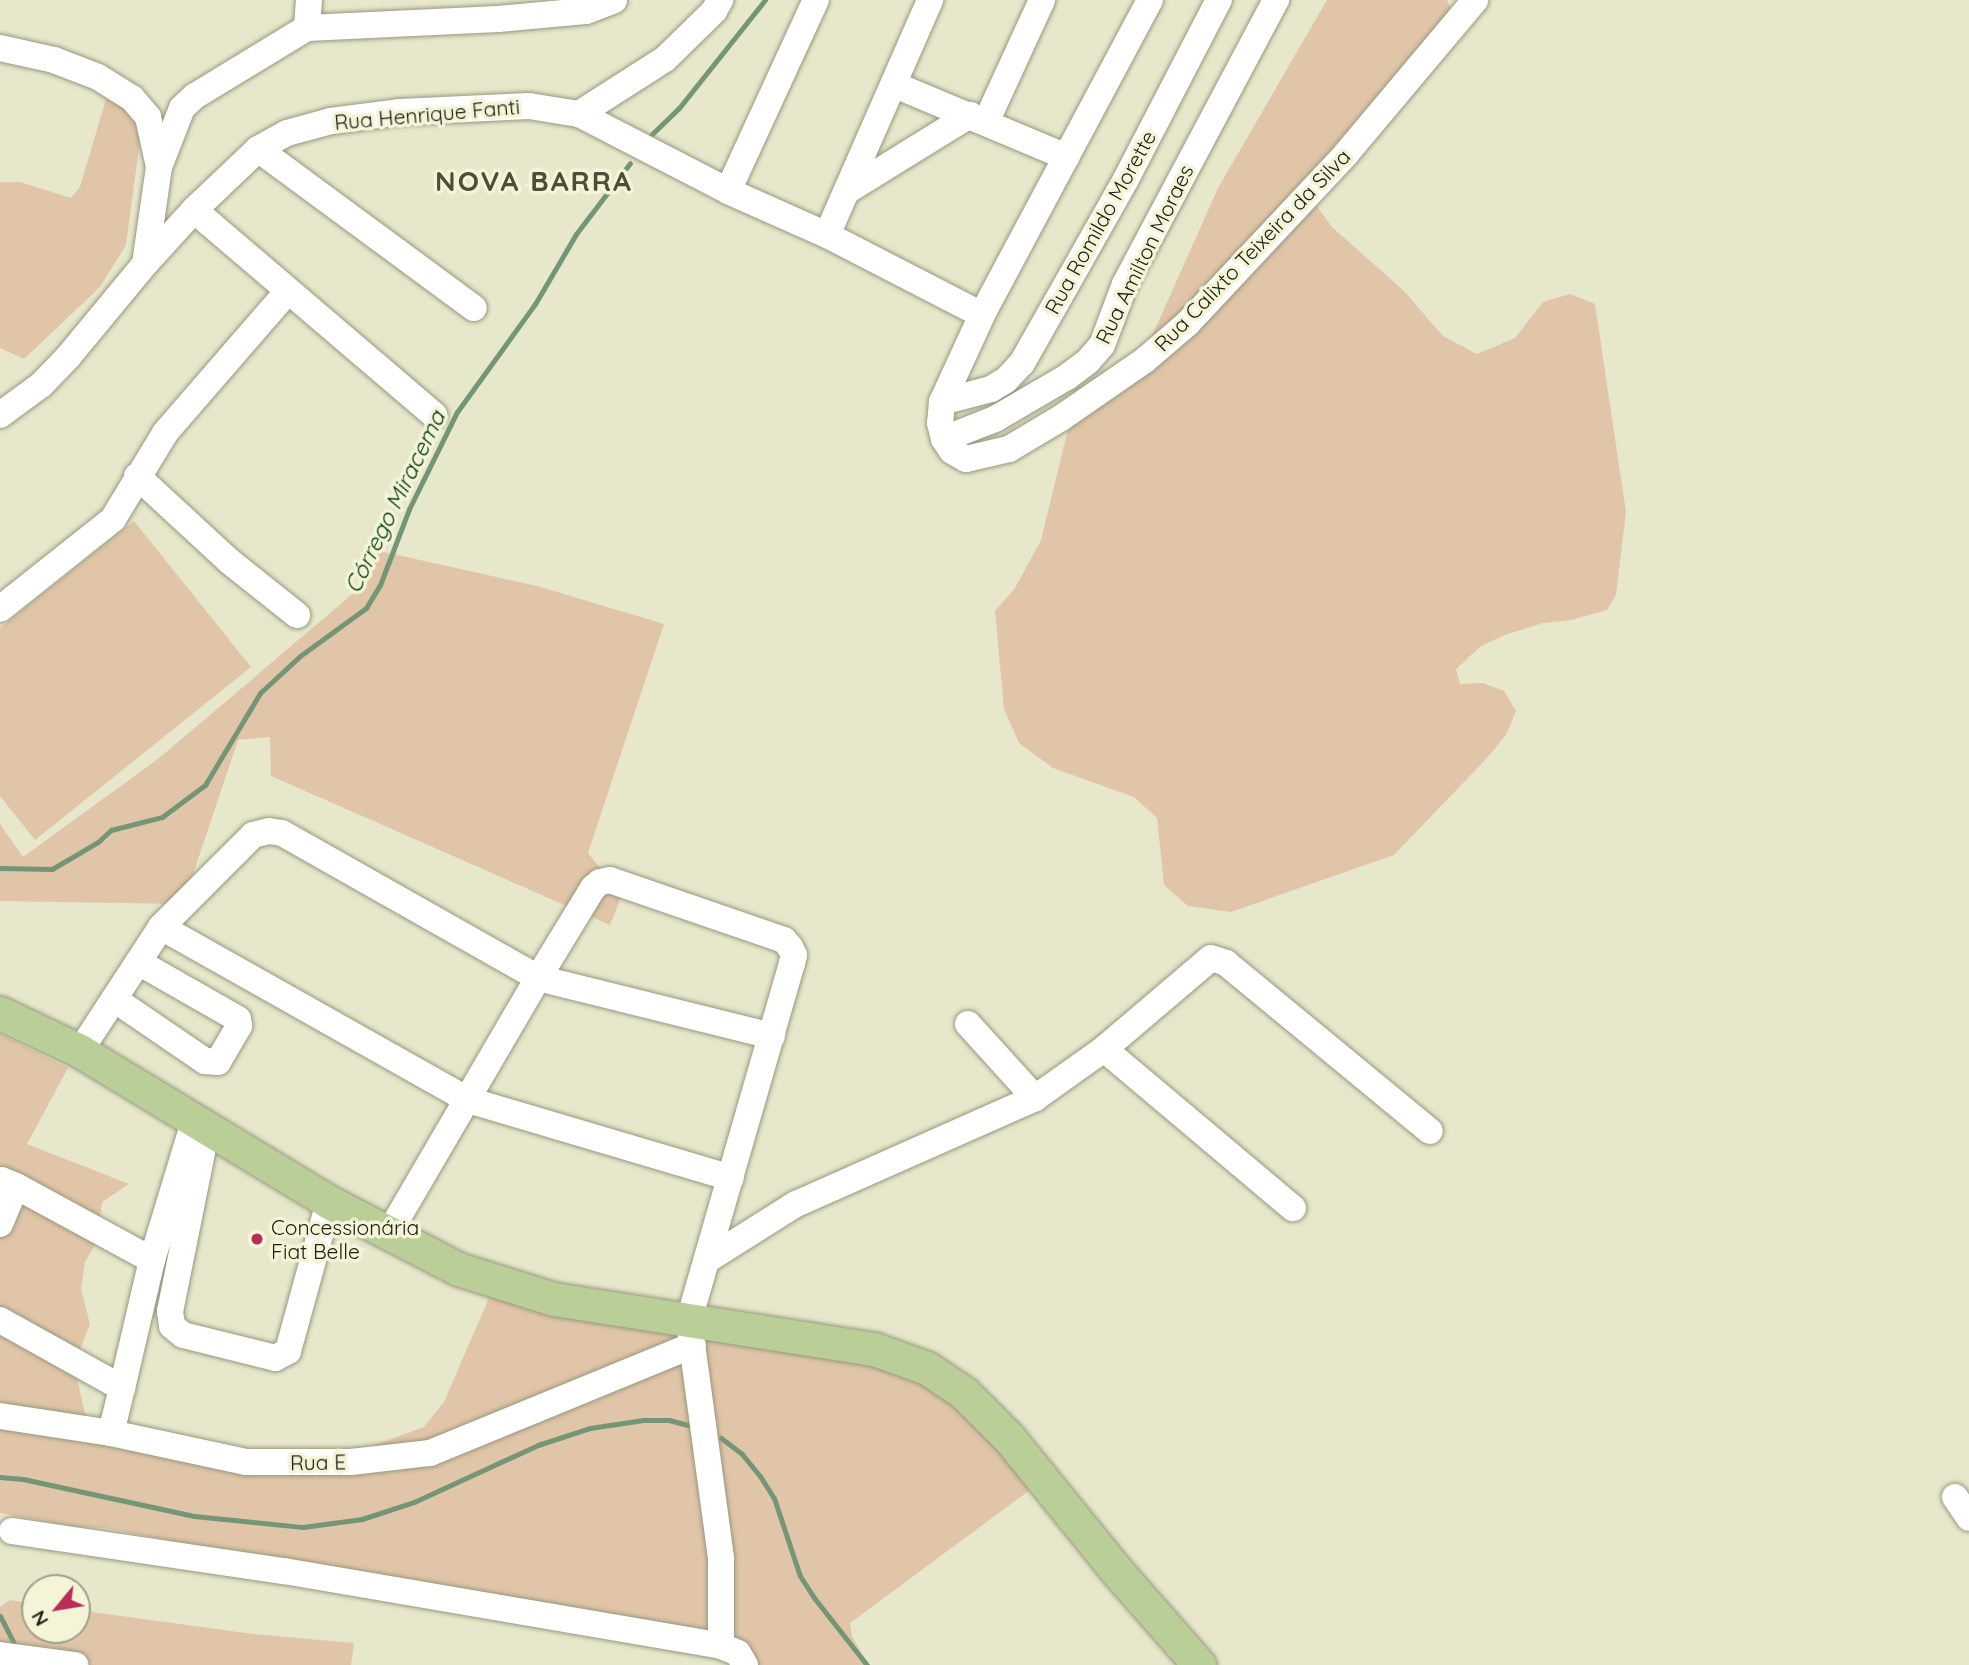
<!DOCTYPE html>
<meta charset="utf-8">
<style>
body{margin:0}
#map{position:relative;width:1969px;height:1665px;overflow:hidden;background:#e7e7cc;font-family:Quicksand,sans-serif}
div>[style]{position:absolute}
.green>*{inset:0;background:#e1c5a8}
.stream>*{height:5px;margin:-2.5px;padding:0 2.5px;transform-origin:2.5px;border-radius:2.5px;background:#749676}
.roads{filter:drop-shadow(0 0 2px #98987f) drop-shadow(0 0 2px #98987f)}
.minor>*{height:26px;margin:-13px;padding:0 13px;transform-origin:13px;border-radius:13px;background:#fff}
.major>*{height:33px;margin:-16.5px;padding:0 16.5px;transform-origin:16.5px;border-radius:16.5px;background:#b9cf97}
.dots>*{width:19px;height:19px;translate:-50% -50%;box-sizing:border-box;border:4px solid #f4f4d9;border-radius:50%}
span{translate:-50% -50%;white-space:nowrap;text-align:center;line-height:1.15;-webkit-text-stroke:7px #f4f4d9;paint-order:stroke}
.street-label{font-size:21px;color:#202016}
.poi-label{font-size:21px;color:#202016}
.left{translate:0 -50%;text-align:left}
.water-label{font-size:23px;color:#023a0f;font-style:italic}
.district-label{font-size:28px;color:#4e4d37;font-weight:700;letter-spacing:2px}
.north{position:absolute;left:21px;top:1574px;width:70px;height:70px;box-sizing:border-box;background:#f4f4d9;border:2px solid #9f9f8b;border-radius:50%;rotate:240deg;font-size:19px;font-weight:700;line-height:28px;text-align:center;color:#202016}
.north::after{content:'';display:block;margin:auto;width:24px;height:32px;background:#bb2c57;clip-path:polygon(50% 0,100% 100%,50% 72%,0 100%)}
</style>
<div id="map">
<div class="green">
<i style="clip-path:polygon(1327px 0,1447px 0,1451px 10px,1310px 197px,1332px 227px,1403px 290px,1443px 336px,1477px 354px,1515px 338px,1543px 302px,1570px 294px,1595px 304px,1626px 512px,1616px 595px,1607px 610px,1571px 620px,1543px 623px,1505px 635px,1481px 646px,1456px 669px,1460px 684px,1483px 683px,1504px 691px,1516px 711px,1506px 735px,1487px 758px,1394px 855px,1231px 912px,1188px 906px,1164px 885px,1157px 818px,1134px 797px,1053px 768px,1019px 743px,1004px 709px,995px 611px,1015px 588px,1041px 540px,1072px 413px,1104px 392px,1152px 336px,1218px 188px)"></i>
<i style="clip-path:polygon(108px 92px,145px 103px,126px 245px,100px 287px,24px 359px,0 348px,0 182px,20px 182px,71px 198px,80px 187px)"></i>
<i style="clip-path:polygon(134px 521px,251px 667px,35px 840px,0 796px,0 628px)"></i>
<i style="clip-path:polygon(375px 550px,537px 586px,664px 624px,588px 853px,622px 895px,610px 925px,271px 776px,270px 737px,238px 740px,183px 904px,0 901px,0 824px,23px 857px,158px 759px,362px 586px)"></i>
<i style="clip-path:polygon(0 1034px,68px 1068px,27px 1144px,129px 1184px,102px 1202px,97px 1241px,85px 1262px,81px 1289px,90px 1324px,74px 1365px,86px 1418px,274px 1471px,351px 1454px,424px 1427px,444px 1402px,492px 1291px,823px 1346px,940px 1381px,1038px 1484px,850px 1623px,852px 1636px,868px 1665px,737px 1665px,610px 1616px,410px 1579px,377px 1581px,110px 1529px,71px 1526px,0 1513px)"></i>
<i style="clip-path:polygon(10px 1600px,35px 1604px,35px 1630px,77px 1630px,77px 1610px,253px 1634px,354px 1643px,351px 1665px,0 1665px,0 1607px)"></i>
</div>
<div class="stream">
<i style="left:651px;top:135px;width:39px;rotate:-44deg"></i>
<i style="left:679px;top:108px;width:138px;rotate:-51.5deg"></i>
<i style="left:0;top:868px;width:52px;rotate:1.1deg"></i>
<i style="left:52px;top:869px;width:53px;rotate:-30.4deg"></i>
<i style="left:98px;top:842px;width:18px;rotate:-43deg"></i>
<i style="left:111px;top:830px;width:53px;rotate:-14.3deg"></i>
<i style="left:162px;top:817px;width:54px;rotate:-36.7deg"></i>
<i style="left:205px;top:785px;width:107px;rotate:-59.1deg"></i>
<i style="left:260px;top:693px;width:54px;rotate:-42.8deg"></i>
<i style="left:300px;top:656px;width:82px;rotate:-36deg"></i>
<i style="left:366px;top:608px;width:27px;rotate:-59deg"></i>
<i style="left:380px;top:585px;width:81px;rotate:-69.1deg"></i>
<i style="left:409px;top:509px;width:108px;rotate:-63.7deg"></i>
<i style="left:457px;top:412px;width:133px;rotate:-54.2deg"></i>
<i style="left:535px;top:304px;width:81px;rotate:-59.6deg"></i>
<i style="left:576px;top:234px;width:89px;rotate:-52.7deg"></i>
<i style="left:721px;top:1438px;width:26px;rotate:37deg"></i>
<i style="left:742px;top:1454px;width:28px;rotate:51deg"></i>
<i style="left:760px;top:1476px;width:26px;rotate:58deg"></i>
<i style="left:774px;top:1498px;width:82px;rotate:71.6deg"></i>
<i style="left:800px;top:1576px;width:27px;rotate:57deg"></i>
<i style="left:815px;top:1599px;width:84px;rotate:51.8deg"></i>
<i style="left:0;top:1477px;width:23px;rotate:5deg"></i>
<i style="left:23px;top:1479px;width:175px;rotate:12.2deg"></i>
<i style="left:194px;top:1516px;width:110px;rotate:5.8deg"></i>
<i style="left:303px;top:1527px;width:60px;rotate:-7.7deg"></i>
<i style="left:362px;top:1519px;width:55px;rotate:-18.1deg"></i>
<i style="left:414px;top:1502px;width:136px;rotate:-24.7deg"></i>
<i style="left:538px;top:1445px;width:55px;rotate:-18.1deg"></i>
<i style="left:590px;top:1428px;width:54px;rotate:-8.6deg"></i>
<i style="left:643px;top:1420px;width:26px"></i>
<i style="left:669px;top:1420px;width:28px;rotate:15deg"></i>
<i style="left:0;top:1616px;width:30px;rotate:63deg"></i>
</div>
<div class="roads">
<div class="minor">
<i style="left:1150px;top:0;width:357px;rotate:118.1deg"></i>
<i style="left:982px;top:315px;width:96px;rotate:114.7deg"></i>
<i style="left:942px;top:402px;width:21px;rotate:95deg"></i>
<i style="left:940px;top:423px;width:16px;rotate:76deg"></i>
<i style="left:944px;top:439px;width:14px;rotate:56deg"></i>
<i style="left:952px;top:451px;width:16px;rotate:30deg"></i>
<i style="left:966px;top:459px;width:44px;rotate:-13.1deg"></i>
<i style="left:1009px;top:449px;width:61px;rotate:-30.8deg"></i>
<i style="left:1061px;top:418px;width:102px;rotate:-34.6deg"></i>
<i style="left:1145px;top:360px;width:57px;rotate:-40.7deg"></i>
<i style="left:1188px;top:323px;width:231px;rotate:-46.9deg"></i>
<i style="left:1346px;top:154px;width:201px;rotate:-50deg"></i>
<i style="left:307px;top:28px;width:28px;rotate:-86deg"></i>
<i style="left:0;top:48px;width:55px;rotate:12.5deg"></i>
<i style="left:54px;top:60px;width:47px;rotate:21.1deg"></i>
<i style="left:98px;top:77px;width:40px;rotate:32deg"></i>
<i style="left:132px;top:98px;width:25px;rotate:50deg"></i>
<i style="left:148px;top:117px;width:51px;rotate:77.6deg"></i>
<i style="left:895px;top:85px;width:186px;rotate:22.8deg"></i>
<i style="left:579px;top:114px;width:168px;rotate:27.3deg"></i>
<i style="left:728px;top:191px;width:108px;rotate:24deg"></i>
<i style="left:827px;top:235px;width:174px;rotate:27.3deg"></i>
<i style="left:986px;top:122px;width:134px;rotate:-65.3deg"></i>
<i style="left:258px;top:149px;width:268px;rotate:36.4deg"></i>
<i style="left:728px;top:191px;width:210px;rotate:-65.3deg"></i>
<i style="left:847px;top:191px;width:145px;rotate:-31.7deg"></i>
<i style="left:194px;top:210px;width:316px;rotate:40.5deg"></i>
<i style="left:827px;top:235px;width:257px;rotate:-66.3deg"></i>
<i style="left:145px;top:264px;width:98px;rotate:-81.8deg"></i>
<i style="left:159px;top:167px;width:63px;rotate:-68.7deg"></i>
<i style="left:182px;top:108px;width:18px;rotate:-43deg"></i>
<i style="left:195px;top:96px;width:131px;rotate:-31.3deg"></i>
<i style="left:307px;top:28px;width:191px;rotate:-2.7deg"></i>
<i style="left:498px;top:19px;width:88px;rotate:-5.2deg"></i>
<i style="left:586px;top:11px;width:30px;rotate:-21deg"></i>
<i style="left:942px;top:402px;width:51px;rotate:-14.9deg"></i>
<i style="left:991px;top:389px;width:17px;rotate:-31deg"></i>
<i style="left:1006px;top:380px;width:23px;rotate:-47deg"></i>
<i style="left:1022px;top:363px;width:209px;rotate:-60.5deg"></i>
<i style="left:1125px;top:181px;width:204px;rotate:-62.6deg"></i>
<i style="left:0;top:415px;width:51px;rotate:-36.2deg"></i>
<i style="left:41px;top:385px;width:39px;rotate:-46deg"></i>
<i style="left:68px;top:357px;width:121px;rotate:-50.4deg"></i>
<i style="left:145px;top:264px;width:73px;rotate:-47.8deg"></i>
<i style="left:194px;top:210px;width:88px;rotate:-43.6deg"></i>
<i style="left:258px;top:149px;width:33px;rotate:-29deg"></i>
<i style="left:287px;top:133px;width:46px;rotate:-15.3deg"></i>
<i style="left:331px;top:121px;width:70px;rotate:-7.4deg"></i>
<i style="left:400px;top:112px;width:129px;rotate:-2.7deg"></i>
<i style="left:529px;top:106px;width:51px;rotate:9.1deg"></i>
<i style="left:579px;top:114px;width:102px;rotate:-32.6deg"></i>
<i style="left:665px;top:59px;width:69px;rotate:-44.4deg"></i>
<i style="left:714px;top:11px;width:13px;rotate:-61deg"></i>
<i style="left:944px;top:439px;width:55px;rotate:-21.4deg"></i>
<i style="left:995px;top:419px;width:83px;rotate:-30.3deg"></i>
<i style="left:1067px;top:377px;width:26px;rotate:-37deg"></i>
<i style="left:1088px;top:361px;width:21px;rotate:-49deg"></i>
<i style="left:1102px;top:345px;width:65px;rotate:-69.3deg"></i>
<i style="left:1125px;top:284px;width:322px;rotate:-62deg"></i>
<i style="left:137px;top:476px;width:125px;rotate:42.7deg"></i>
<i style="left:229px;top:561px;width:87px;rotate:38.5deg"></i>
<i style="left:0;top:609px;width:144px;rotate:-38.5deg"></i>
<i style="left:113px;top:519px;width:100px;rotate:-58.8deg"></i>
<i style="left:165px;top:433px;width:186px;rotate:-49.1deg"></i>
<i style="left:161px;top:927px;width:130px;rotate:-45deg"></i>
<i style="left:253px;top:835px;width:16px;rotate:-14deg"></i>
<i style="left:269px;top:831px;width:13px;rotate:9deg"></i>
<i style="left:282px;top:833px;width:294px;rotate:29.5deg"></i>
<i style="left:538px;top:978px;width:241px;rotate:13.9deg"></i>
<i style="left:114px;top:999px;width:110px;rotate:34.3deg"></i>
<i style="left:205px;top:1061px;width:13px;rotate:4deg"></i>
<i style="left:218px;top:1062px;width:42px;rotate:-59.7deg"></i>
<i style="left:239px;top:1026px;width:7px;rotate:-98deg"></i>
<i style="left:238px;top:1019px;width:115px;rotate:-150.3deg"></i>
<i style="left:968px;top:1024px;width:100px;rotate:47.8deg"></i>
<i style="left:1104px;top:1049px;width:247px;rotate:40.1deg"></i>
<i style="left:80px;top:1051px;width:148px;rotate:-56.8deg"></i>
<i style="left:161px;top:927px;width:352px;rotate:29.4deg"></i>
<i style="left:468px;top:1100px;width:274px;rotate:16.5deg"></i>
<i style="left:207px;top:1128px;width:187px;rotate:101.4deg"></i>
<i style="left:170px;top:1311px;width:15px;rotate:82deg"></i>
<i style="left:172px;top:1326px;width:14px;rotate:39deg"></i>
<i style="left:183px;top:1335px;width:95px;rotate:14deg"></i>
<i style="left:275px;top:1358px;width:15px;rotate:-28deg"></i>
<i style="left:288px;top:1351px;width:155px;rotate:-74.6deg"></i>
<i style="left:16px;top:1186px;width:155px;rotate:28.6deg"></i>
<i style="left:152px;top:1260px;width:138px;rotate:-73.1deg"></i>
<i style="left:0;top:1224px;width:41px;rotate:-67.2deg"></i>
<i style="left:16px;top:1186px;width:15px;rotate:-157deg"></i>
<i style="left:707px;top:1260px;width:105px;rotate:-32.2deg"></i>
<i style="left:796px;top:1204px;width:261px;rotate:-23.9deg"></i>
<i style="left:1035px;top:1098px;width:85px;rotate:-35.4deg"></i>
<i style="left:1104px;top:1049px;width:140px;rotate:-40.4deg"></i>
<i style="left:1211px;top:958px;width:16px;rotate:18deg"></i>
<i style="left:1226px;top:963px;width:264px;rotate:39.5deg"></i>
<i style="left:0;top:1320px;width:140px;rotate:29.1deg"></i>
<i style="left:122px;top:1388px;width:46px;rotate:103.7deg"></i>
<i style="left:111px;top:1433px;width:138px;rotate:12.1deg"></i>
<i style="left:246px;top:1462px;width:105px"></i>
<i style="left:351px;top:1462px;width:80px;rotate:-6.5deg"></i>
<i style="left:430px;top:1453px;width:284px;rotate:-22.3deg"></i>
<i style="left:122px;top:1388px;width:131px;rotate:-76.8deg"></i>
<i style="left:0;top:1416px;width:112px;rotate:8.7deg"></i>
<i style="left:1955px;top:1497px;width:25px;rotate:56deg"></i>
<i style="left:12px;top:1531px;width:275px;rotate:8.4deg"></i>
<i style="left:284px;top:1571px;width:443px;rotate:9.7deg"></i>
<i style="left:721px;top:1646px;width:88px;rotate:-90deg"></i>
<i style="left:721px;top:1558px;width:240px;rotate:-97.7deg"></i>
<i style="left:689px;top:1320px;width:372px;rotate:-73.9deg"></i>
<i style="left:792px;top:963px;width:8px;rotate:-76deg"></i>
<i style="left:794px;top:955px;width:9px;rotate:-117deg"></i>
<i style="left:790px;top:947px;width:9px;rotate:-131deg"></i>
<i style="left:784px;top:940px;width:184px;rotate:-161deg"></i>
<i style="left:610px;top:880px;width:10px;rotate:169deg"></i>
<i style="left:600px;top:882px;width:9px;rotate:139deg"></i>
<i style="left:593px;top:888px;width:105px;rotate:121.4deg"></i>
<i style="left:538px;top:978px;width:295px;rotate:120.3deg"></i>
<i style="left:721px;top:1646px;width:18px;rotate:22deg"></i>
<i style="left:738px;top:1653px;width:14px;rotate:60deg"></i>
<i style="left:0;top:1655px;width:76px;rotate:7.6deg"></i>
</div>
<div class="major">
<i style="left:0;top:1013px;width:89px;rotate:25.4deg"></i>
<i style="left:80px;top:1051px;width:291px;rotate:31.2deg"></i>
<i style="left:329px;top:1202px;width:145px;rotate:27.4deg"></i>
<i style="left:458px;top:1269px;width:101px;rotate:17.4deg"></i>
<i style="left:554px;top:1299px;width:324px;rotate:8.9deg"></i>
<i style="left:874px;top:1349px;width:56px;rotate:19.7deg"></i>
<i style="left:927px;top:1368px;width:45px;rotate:34deg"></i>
<i style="left:964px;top:1393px;width:64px;rotate:45deg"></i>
<i style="left:1009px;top:1438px;width:169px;rotate:51deg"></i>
<i style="left:1115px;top:1569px;width:128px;rotate:48.8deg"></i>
</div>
</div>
<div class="dots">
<i style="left:257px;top:1239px;background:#bb2c57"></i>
</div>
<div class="street-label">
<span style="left:427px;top:114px;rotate:-5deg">Rua Henrique Fanti</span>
<span style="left:1100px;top:222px;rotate:-61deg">Rua Romildo Morette</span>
<span style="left:1252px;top:250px;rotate:-46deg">Rua Calixto Teixeira da Silva</span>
<span style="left:1144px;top:254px;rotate:-64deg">Rua Amilton Moraes</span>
<span style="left:318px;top:1462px;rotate:-1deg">Rua E</span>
</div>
<div class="poi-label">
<span class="left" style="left:271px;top:1239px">Concessionária<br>Fiat Belle</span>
</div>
<div class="water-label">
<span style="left:395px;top:502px;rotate:-64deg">Córrego Miracema</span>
</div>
<div class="district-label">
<span style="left:534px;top:181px">NOVA BARRA</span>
</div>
<div class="north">N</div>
</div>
